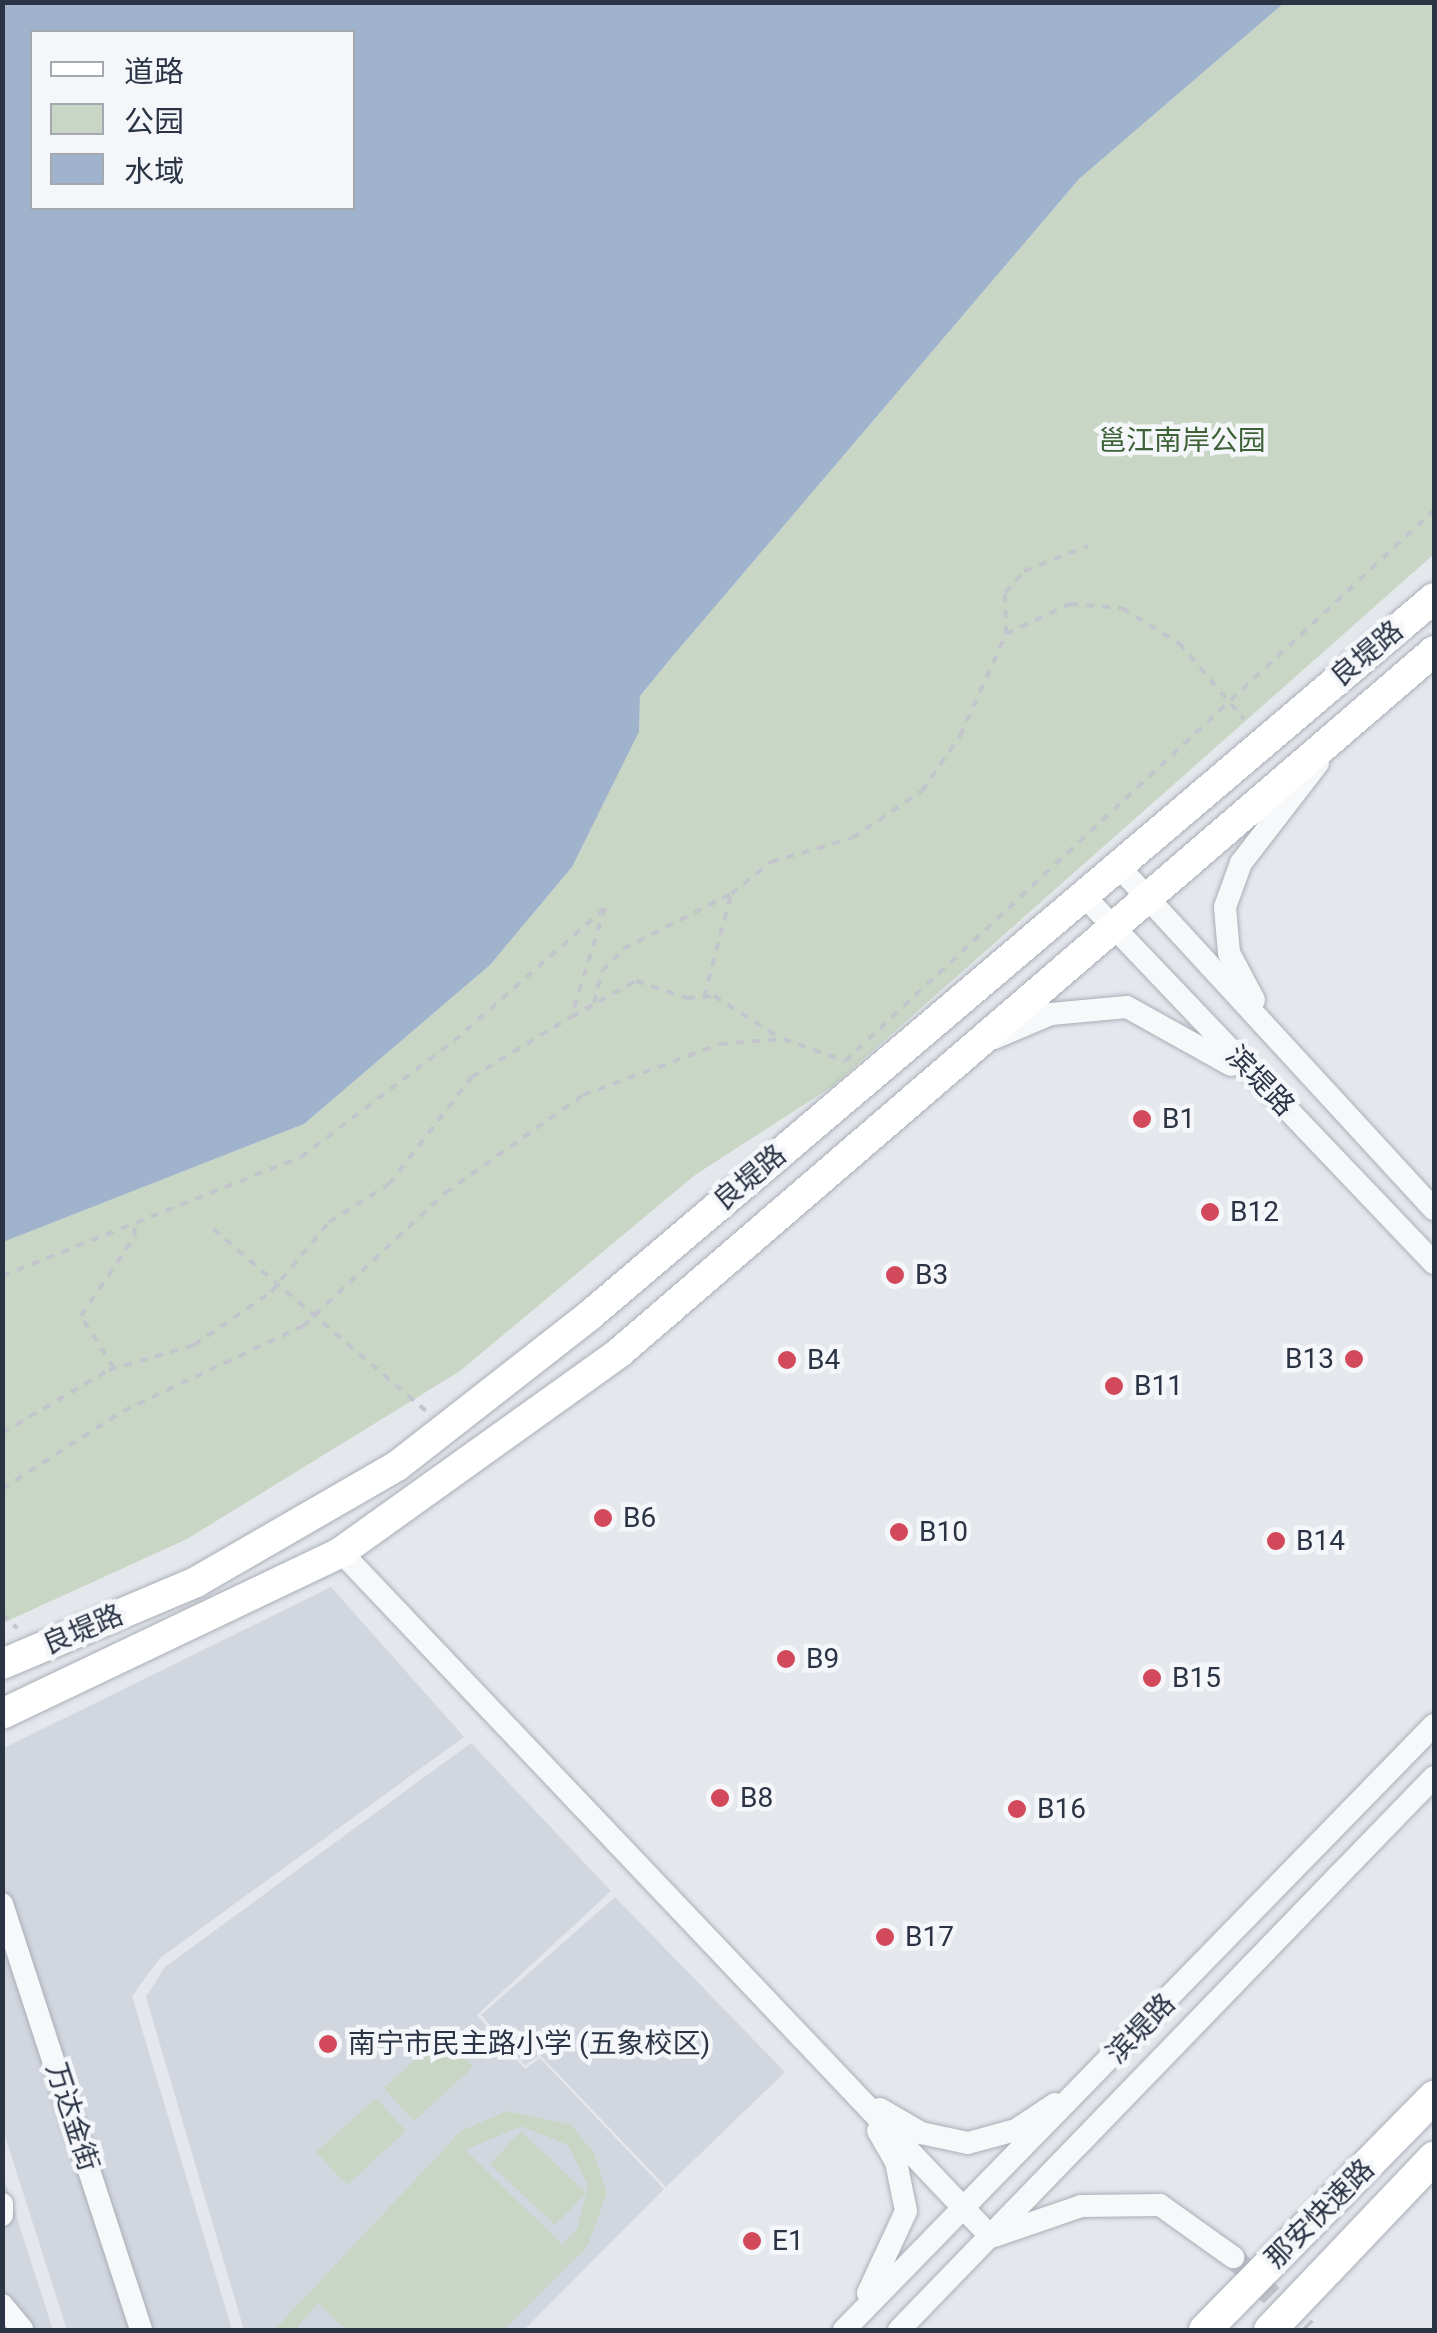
<!DOCTYPE html>
<meta charset="utf-8">
<style>
body{margin:0}
#map{position:relative;width:1437px;height:2333px;overflow:hidden;background:#e4e7ec;font-family:Roboto,"Noto Sans SC",sans-serif}
div>[style]{position:absolute}
.built>*{inset:0;background:#d2d6de}
.green>*{inset:0;background:#c9d6c5}
.water>*{inset:0;background:#9fb4cc}
.minor-tunnel>*{height:22px;margin-top:-11px;transform-origin:0;background:repeating-linear-gradient(90deg,#bfc3cb 0 22px,transparent 0 33px)}
.path>*{height:4px;margin-top:-2px;transform-origin:0;background:repeating-linear-gradient(90deg,#c2c5cb 0 8px,transparent 0 16px)}
.roads{filter:drop-shadow(0 0 2px #a9aeb7) drop-shadow(0 0 2px #a9aeb7)}
.minor>*{height:22px;margin:-11px;padding:0 11px;transform-origin:11px;border-radius:11px;background:#f7f8fa}
.major>*{height:30px;margin:-15px;padding:0 15px;transform-origin:15px;border-radius:15px;background:#fff}
.highway>*{height:32px;margin:-16px;padding:0 16px;transform-origin:16px;border-radius:16px;background:#fff}
.dots>*{width:28px;height:28px;translate:-50% -50%;box-sizing:border-box;border:5px solid #f4f6f9;border-radius:50%}
span{translate:-50% -50%;white-space:nowrap;text-align:center;line-height:1.15;-webkit-text-stroke:9px #f4f6f9;paint-order:stroke}
.park-label{font-size:28px;color:#3f6138}
.street-label{font-size:28px;color:#2b3445}
.poi-label{font-size:28px;color:#2b3445}
.left{translate:0 -50%;text-align:left}
.right{translate:-100% -50%;text-align:right}
.frame{position:absolute;inset:0;border:5px solid #2b3445;pointer-events:none}
.legend{position:absolute;left:30px;top:30px;width:325px;height:180px;box-sizing:border-box;background:#f4f6f9;border:2px solid #a4a8b1;margin:0;padding:12px 18px;list-style:none;font-size:30px;color:#2b3445}
.legend li{display:flex;align-items:center;gap:20px;height:50px}
.legend b{width:50px;border:2px solid #a4a8b1}
</style>
<div id="map">
<div class="built">
<i style="clip-path:polygon(331px 1587px,464px 1737px,160px 1958px,132px 1996px,232px 2330px,67px 2330px,3px 2130px,2px 1749px)"></i>
<i style="clip-path:polygon(471px 1743px,611px 1891px,477px 2015px,525px 2069px,540px 2058px,664px 2189px,524px 2330px,244px 2330px,146px 1997px,165px 1967px)"></i>
<i style="clip-path:polygon(615px 1897px,785px 2072px,666px 2187px,540px 2055px,525px 2065px,481px 2015px)"></i>
<i style="clip-path:polygon(3px 2175px,53px 2330px,3px 2330px)"></i>
</div>
<div class="green">
<i style="clip-path:polygon(1284px 3px,1434px 3px,1434px 554px,833px 1086px,695px 1175px,460px 1371px,187px 1539px,3px 1623px,2px 1242px,304px 1124px,490px 965px,572px 867px,639px 732px,640px 696px,672px 657px,1079px 179px)"></i>
<i style="clip-path:polygon(443px 2034px,473px 2067px,414px 2121px,384px 2088px)"></i>
<i style="clip-path:polygon(376px 2098px,406px 2131px,347px 2185px,316px 2152px)"></i>
<i style="clip-path:polygon(evenodd,507px 2111px,571px 2125px,594px 2153px,607px 2193px,587px 2247px,503px 2330px,346px 2330px,318px 2303px,295px 2330px,274px 2330px,461px 2131px,507px 2111px,521px 2126px,568px 2145px,588px 2186px,577px 2229px,546px 2262px,562px 2244px,465px 2150px,521px 2126px)"></i>
<i style="clip-path:polygon(521px 2131px,586px 2193px,555px 2225px,490px 2164px)"></i>
</div>
<div class="water">
<i style="clip-path:polygon(evenodd,3px 2px,1284px 2px,1284px 3px,1079px 179px,672px 657px,640px 696px,639px 732px,572px 867px,490px 965px,304px 1124px,3px 1242px,3px 2px,32px 32px,352px 32px,352px 208px,32px 208px,32px 32px)"></i>
</div>
<div class="minor-tunnel">
<i style="left:1233px;top:2257px;width:103px;rotate:45deg"></i>
</div>
<div class="path">
<i style="left:1006px;top:634px;width:71px;rotate:-25.1deg"></i>
<i style="left:1070px;top:604px;width:52px;rotate:4.4deg"></i>
<i style="left:1122px;top:608px;width:67px;rotate:31.6deg"></i>
<i style="left:1179px;top:643px;width:100px;rotate:49.5deg"></i>
<i style="left:704px;top:997px;width:106px;rotate:-75.3deg"></i>
<i style="left:731px;top:894px;width:51px;rotate:-38.7deg"></i>
<i style="left:771px;top:862px;width:84px;rotate:-16.5deg"></i>
<i style="left:852px;top:838px;width:84px;rotate:-33.9deg"></i>
<i style="left:922px;top:791px;width:67px;rotate:-55.4deg"></i>
<i style="left:960px;top:736px;width:112px;rotate:-65.7deg"></i>
<i style="left:1006px;top:634px;width:41px;rotate:-91.4deg"></i>
<i style="left:1005px;top:593px;width:29px;rotate:-49deg"></i>
<i style="left:1024px;top:571px;width:69px;rotate:-21.3deg"></i>
<i style="left:594px;top:1003px;width:33px;rotate:-76deg"></i>
<i style="left:602px;top:971px;width:30px;rotate:-46deg"></i>
<i style="left:623px;top:949px;width:121px;rotate:-27deg"></i>
<i style="left:213px;top:1229px;width:280px;rotate:40.5deg"></i>
<i style="left:2px;top:1276px;width:322px;rotate:-21.7deg"></i>
<i style="left:301px;top:1157px;width:192px;rotate:-37.2deg"></i>
<i style="left:454px;top:1041px;width:201px;rotate:-41.4deg"></i>
<i style="left:605px;top:908px;width:114px;rotate:107.3deg"></i>
<i style="left:571px;top:1017px;width:74px;rotate:-29deg"></i>
<i style="left:636px;top:981px;width:54px;rotate:18.4deg"></i>
<i style="left:687px;top:998px;width:27px;rotate:-4deg"></i>
<i style="left:714px;top:996px;width:80px;rotate:32.3deg"></i>
<i style="left:114px;top:1368px;width:62px;rotate:-122.4deg"></i>
<i style="left:81px;top:1316px;width:97px;rotate:-56deg"></i>
<i style="left:135px;top:1236px;width:13px;rotate:-94deg"></i>
<i style="left:2px;top:1433px;width:124px;rotate:-30.5deg"></i>
<i style="left:109px;top:1370px;width:89px;rotate:-16.4deg"></i>
<i style="left:194px;top:1345px;width:93px;rotate:-34.5deg"></i>
<i style="left:271px;top:1292px;width:91px;rotate:-50.4deg"></i>
<i style="left:329px;top:1222px;width:71px;rotate:-32.3deg"></i>
<i style="left:389px;top:1184px;width:135px;rotate:-52.2deg"></i>
<i style="left:472px;top:1077px;width:116px;rotate:-31.2deg"></i>
<i style="left:2px;top:1489px;width:144px;rotate:-32.8deg"></i>
<i style="left:123px;top:1411px;width:199px;rotate:-25.3deg"></i>
<i style="left:303px;top:1326px;width:195px;rotate:-43.1deg"></i>
<i style="left:445px;top:1193px;width:169px;rotate:-35.4deg"></i>
<i style="left:583px;top:1095px;width:146px;rotate:-20.4deg"></i>
<i style="left:720px;top:1044px;width:63px;rotate:-4.5deg"></i>
<i style="left:783px;top:1039px;width:66px;rotate:19.5deg"></i>
<i style="left:845px;top:1061px;width:807px;rotate:-43.09deg"></i>
<i style="left:2px;top:1614px;width:21px;rotate:43deg"></i>
</div>
<div class="roads">
<div class="minor">
<i style="left:1121px;top:869px;width:462px;rotate:47.4deg"></i>
<i style="left:1086px;top:898px;width:504px;rotate:46.37deg"></i>
<i style="left:1254px;top:1000px;width:53px;rotate:-118deg"></i>
<i style="left:1229px;top:953px;width:46px;rotate:-95deg"></i>
<i style="left:1225px;top:907px;width:47px;rotate:-70deg"></i>
<i style="left:1241px;top:863px;width:126px;rotate:-52.4deg"></i>
<i style="left:994px;top:1038px;width:62px;rotate:-22.8deg"></i>
<i style="left:1051px;top:1014px;width:76px;rotate:-5.3deg"></i>
<i style="left:1127px;top:1007px;width:119px;rotate:29.1deg"></i>
<i style="left:341px;top:1552px;width:944px;rotate:46.5deg"></i>
<i style="left:2px;top:1904px;width:448px;rotate:71.9deg"></i>
<i style="left:880px;top:2109px;width:48px;rotate:30.3deg"></i>
<i style="left:921px;top:2133px;width:48px;rotate:12deg"></i>
<i style="left:968px;top:2143px;width:50px;rotate:-15.2deg"></i>
<i style="left:1016px;top:2130px;width:47px;rotate:-33.7deg"></i>
<i style="left:2px;top:2204px;width:11px;rotate:90deg"></i>
<i style="left:994px;top:2236px;width:92px;rotate:-19deg"></i>
<i style="left:1081px;top:2206px;width:79px;rotate:-0.7deg"></i>
<i style="left:1160px;top:2205px;width:90px;rotate:35.5deg"></i>
<i style="left:868px;top:2293px;width:90px;rotate:-65.1deg"></i>
<i style="left:906px;top:2211px;width:50px;rotate:-101.5deg"></i>
<i style="left:896px;top:2162px;width:36px;rotate:-120deg"></i>
<i style="left:2px;top:2305px;width:31px;rotate:50deg"></i>
<i style="left:844px;top:2330px;width:845px;rotate:-45.72deg"></i>
<i style="left:899px;top:2330px;width:769px;rotate:-45.95deg"></i>
</div>
<div class="major">
<i style="left:2px;top:1664px;width:211px;rotate:-22.9deg"></i>
<i style="left:196px;top:1582px;width:232px;rotate:-30deg"></i>
<i style="left:397px;top:1466px;width:245px;rotate:-38deg"></i>
<i style="left:590px;top:1315px;width:1107px;rotate:-40.35deg"></i>
<i style="left:2px;top:1714px;width:376px;rotate:-25.5deg"></i>
<i style="left:341px;top:1552px;width:343px;rotate:-35.6deg"></i>
<i style="left:620px;top:1352px;width:1074px;rotate:-40.73deg"></i>
</div>
<div class="highway">
<i style="left:1205px;top:2330px;width:327px;rotate:-45.5deg"></i>
<i style="left:1270px;top:2330px;width:238px;rotate:-46.4deg"></i>
</div>
</div>
<div class="dots">
<i style="left:1142px;top:1119px;background:#d1495b"></i>
<i style="left:1210px;top:1212px;background:#d1495b"></i>
<i style="left:895px;top:1275px;background:#d1495b"></i>
<i style="left:1354px;top:1359px;background:#d1495b"></i>
<i style="left:787px;top:1360px;background:#d1495b"></i>
<i style="left:1114px;top:1386px;background:#d1495b"></i>
<i style="left:603px;top:1518px;background:#d1495b"></i>
<i style="left:899px;top:1532px;background:#d1495b"></i>
<i style="left:1276px;top:1541px;background:#d1495b"></i>
<i style="left:786px;top:1659px;background:#d1495b"></i>
<i style="left:1152px;top:1678px;background:#d1495b"></i>
<i style="left:720px;top:1798px;background:#d1495b"></i>
<i style="left:1017px;top:1809px;background:#d1495b"></i>
<i style="left:885px;top:1937px;background:#d1495b"></i>
<i style="left:328px;top:2044px;background:#d1495b"></i>
<i style="left:752px;top:2241px;background:#d1495b"></i>
</div>
<div class="park-label">
<span style="left:1182px;top:441px">邕江南岸公园</span>
</div>
<div class="street-label">
<span style="left:1367px;top:654px;rotate:-40deg">良堤路</span>
<span style="left:1260px;top:1081px;rotate:46deg">滨堤路</span>
<span style="left:750px;top:1178px;rotate:-40deg">良堤路</span>
<span style="left:83px;top:1630px;rotate:-23deg">良堤路</span>
<span style="left:1141px;top:2029px;rotate:-46deg">滨堤路</span>
<span style="left:72px;top:2117px;rotate:72deg">万达金街</span>
<span style="left:1320px;top:2214px;rotate:-45deg">那安快速路</span>
</div>
<div class="poi-label">
<span class="left" style="left:1162px;top:1119px">B1</span>
<span class="left" style="left:1230px;top:1212px">B12</span>
<span class="left" style="left:915px;top:1275px">B3</span>
<span class="right" style="left:1334px;top:1359px">B13</span>
<span class="left" style="left:807px;top:1360px">B4</span>
<span class="left" style="left:1134px;top:1386px">B11</span>
<span class="left" style="left:623px;top:1518px">B6</span>
<span class="left" style="left:919px;top:1532px">B10</span>
<span class="left" style="left:1296px;top:1541px">B14</span>
<span class="left" style="left:806px;top:1659px">B9</span>
<span class="left" style="left:1172px;top:1678px">B15</span>
<span class="left" style="left:740px;top:1798px">B8</span>
<span class="left" style="left:1037px;top:1809px">B16</span>
<span class="left" style="left:905px;top:1937px">B17</span>
<span class="left" style="left:348px;top:2044px">南宁市民主路小学 (五象校区)</span>
<span class="left" style="left:772px;top:2241px">E1</span>
</div>
<div class="frame"></div>
<ul class="legend">
<li><b style="height:12px;background:#fff"></b>道路</li>
<li><b style="height:28px;background:#c9d6c5"></b>公园</li>
<li><b style="height:28px;background:#9fb4cc"></b>水域</li>
</ul>
</div>
